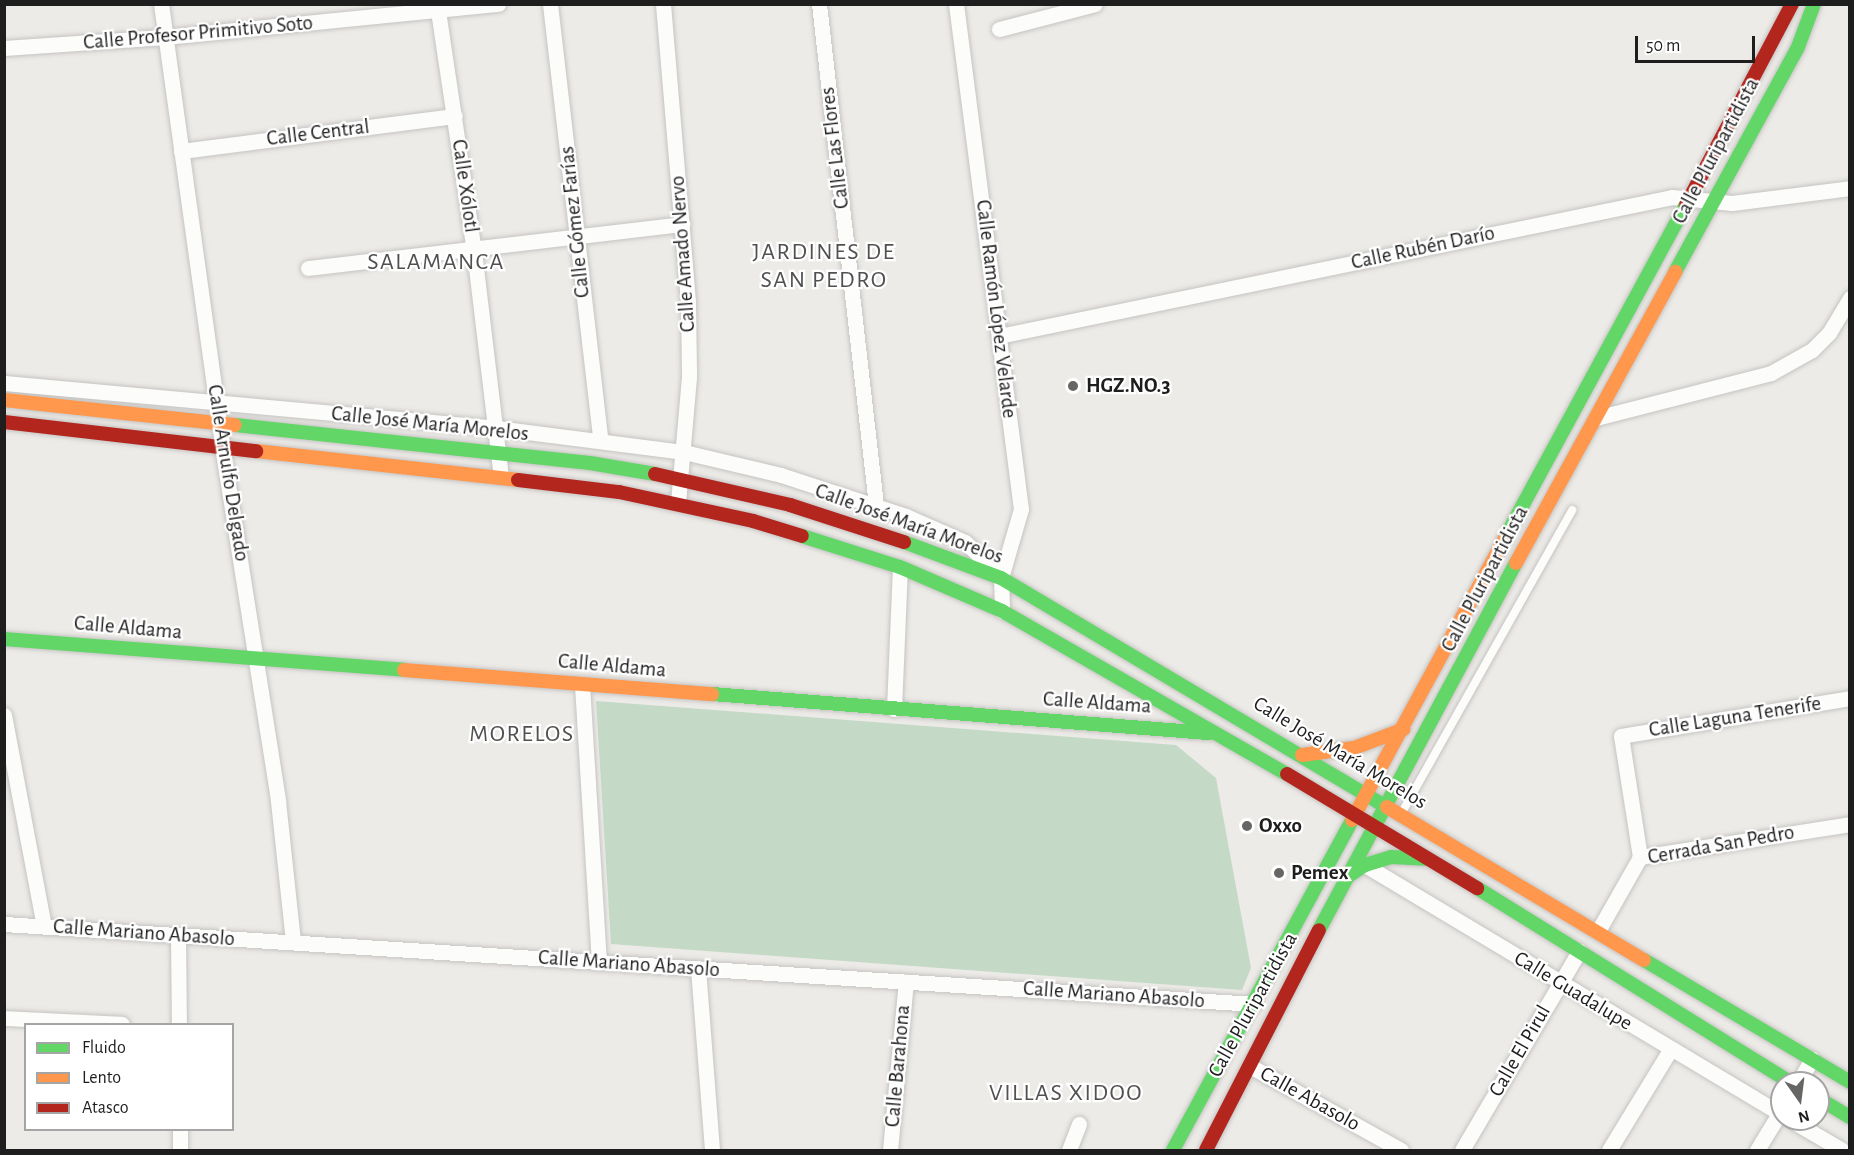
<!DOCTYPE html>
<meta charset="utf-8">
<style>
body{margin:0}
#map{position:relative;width:1854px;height:1155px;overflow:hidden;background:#edebe7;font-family:"Alegreya Sans",sans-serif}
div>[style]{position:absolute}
.cemetery>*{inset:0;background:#c5d9c7}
.roads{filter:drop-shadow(0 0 2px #c5c4c3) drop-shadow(0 0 2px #c5c4c3)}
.lane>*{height:8px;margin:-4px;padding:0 4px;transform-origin:4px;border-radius:4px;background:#fcfcfb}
.street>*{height:15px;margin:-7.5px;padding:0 7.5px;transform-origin:7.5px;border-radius:7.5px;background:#fcfcfb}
.fast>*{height:14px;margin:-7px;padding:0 7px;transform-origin:7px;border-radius:7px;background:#63d668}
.slow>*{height:14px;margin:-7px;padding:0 7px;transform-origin:7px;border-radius:7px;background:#ff974d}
.jam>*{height:14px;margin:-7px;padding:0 7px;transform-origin:7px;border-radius:7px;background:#b3261e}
.dots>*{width:16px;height:16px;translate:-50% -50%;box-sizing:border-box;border:3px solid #fff;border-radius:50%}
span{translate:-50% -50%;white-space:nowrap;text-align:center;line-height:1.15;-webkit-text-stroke:4.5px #fff;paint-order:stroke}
.street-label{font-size:21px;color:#1e1e1e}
.poi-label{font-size:21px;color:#1e1e1e;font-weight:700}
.left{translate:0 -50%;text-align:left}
.quarter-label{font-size:24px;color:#515151;letter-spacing:1.5px}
.frame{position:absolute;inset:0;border:6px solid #1e1e1e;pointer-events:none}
.legend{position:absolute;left:24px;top:1023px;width:210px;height:108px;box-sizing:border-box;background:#fff;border:2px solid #a5a5a5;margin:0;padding:8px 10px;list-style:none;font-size:18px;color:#1e1e1e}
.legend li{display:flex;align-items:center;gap:12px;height:30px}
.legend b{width:30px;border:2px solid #a5a5a5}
.north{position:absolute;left:1770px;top:1071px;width:60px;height:60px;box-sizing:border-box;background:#fff;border:2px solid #a5a5a5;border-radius:50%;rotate:166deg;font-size:16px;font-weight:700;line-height:24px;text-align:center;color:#1e1e1e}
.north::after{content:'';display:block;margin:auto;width:21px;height:27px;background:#666664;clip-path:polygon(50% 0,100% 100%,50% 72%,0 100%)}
.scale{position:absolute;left:1635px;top:36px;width:120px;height:27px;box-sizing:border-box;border:3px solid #1e1e1e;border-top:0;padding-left:8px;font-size:18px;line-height:21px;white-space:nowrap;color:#1e1e1e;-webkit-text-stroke:4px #fff;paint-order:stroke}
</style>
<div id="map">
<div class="cemetery">
<i style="clip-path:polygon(596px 701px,1176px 745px,1216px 778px,1251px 968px,1242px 990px,611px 944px)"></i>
</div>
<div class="roads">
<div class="lane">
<i style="left:1401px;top:814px;width:349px;rotate:-60.6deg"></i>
</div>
<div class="street">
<i style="left:161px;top:4px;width:446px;rotate:82.1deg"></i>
<i style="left:222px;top:446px;width:359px;rotate:81deg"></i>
<i style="left:278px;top:801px;width:142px;rotate:83.9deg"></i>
<i style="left:437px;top:4px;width:250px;rotate:81.5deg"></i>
<i style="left:474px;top:251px;width:227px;rotate:83.2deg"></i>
<i style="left:550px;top:4px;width:438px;rotate:83.4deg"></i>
<i style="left:663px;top:4px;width:298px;rotate:85.2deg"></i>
<i style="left:688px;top:301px;width:76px;rotate:89.2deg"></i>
<i style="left:689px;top:377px;width:126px;rotate:95deg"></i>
<i style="left:819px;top:4px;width:504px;rotate:83.51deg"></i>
<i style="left:956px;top:4px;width:509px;rotate:82.67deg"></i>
<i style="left:1021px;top:509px;width:72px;rotate:106.2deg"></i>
<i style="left:1001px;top:578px;width:33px;rotate:88deg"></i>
<i style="left:999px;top:29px;width:99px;rotate:-14.6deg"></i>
<i style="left:4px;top:48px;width:161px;rotate:-3.9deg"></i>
<i style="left:165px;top:37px;width:335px;rotate:-5.7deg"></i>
<i style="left:181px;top:151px;width:276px;rotate:-7.3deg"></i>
<i style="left:308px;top:268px;width:377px;rotate:-6.7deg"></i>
<i style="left:999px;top:336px;width:687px;rotate:-11.67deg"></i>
<i style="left:1672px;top:197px;width:60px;rotate:5.7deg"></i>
<i style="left:1732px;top:203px;width:119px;rotate:-7.2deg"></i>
<i style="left:4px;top:383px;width:494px;rotate:5.2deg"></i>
<i style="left:496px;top:428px;width:190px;rotate:7.3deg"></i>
<i style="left:684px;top:452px;width:100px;rotate:13.3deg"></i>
<i style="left:781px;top:475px;width:132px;rotate:18.2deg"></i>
<i style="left:906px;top:516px;width:64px;rotate:23.8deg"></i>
<i style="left:965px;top:542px;width:47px;rotate:43.3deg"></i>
<i style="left:1596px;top:418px;width:181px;rotate:-14.4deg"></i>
<i style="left:1771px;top:373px;width:47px;rotate:-29.3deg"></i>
<i style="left:1812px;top:350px;width:24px;rotate:-45deg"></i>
<i style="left:1829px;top:333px;width:41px;rotate:-59deg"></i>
<i style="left:582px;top:685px;width:278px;rotate:86.5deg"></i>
<i style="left:894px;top:709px;width:142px;rotate:-87.6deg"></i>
<i style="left:4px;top:715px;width:215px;rotate:79.3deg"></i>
<i style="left:1640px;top:857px;width:122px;rotate:-98.9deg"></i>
<i style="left:1621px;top:736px;width:232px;rotate:-9.4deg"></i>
<i style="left:1640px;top:857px;width:213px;rotate:-8.9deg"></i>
<i style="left:1365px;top:865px;width:486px;rotate:30.9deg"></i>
<i style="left:4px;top:924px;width:1252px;rotate:3.66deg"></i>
<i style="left:1598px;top:931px;width:85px;rotate:-60.4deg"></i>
<i style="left:178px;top:935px;width:89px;rotate:89.4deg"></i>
<i style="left:698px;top:968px;width:183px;rotate:85.6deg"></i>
<i style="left:4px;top:1018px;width:118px;rotate:2.9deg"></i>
<i style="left:1250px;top:1066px;width:173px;rotate:29.1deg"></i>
<i style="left:1798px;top:1083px;width:28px;rotate:-60deg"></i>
<i style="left:1789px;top:1119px;width:61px;rotate:30.3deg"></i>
<i style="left:180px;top:1130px;width:20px;rotate:90deg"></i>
<i style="left:890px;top:1150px;width:169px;rotate:-84.6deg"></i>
<i style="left:1069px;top:1150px;width:28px;rotate:-69deg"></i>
<i style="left:1462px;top:1150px;width:231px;rotate:-59.5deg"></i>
<i style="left:1609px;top:1150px;width:117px;rotate:-58.6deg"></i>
<i style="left:1757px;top:1150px;width:48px;rotate:-58.6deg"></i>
</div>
<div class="fast">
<i style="left:1675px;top:272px;width:256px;rotate:-61.3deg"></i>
<i style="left:1798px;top:47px;width:46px;rotate:-69.6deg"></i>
<i style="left:235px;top:425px;width:357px;rotate:6.1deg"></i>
<i style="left:590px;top:463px;width:66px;rotate:9.6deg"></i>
<i style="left:802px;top:536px;width:103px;rotate:17.6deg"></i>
<i style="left:900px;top:567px;width:111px;rotate:23.3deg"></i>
<i style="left:1002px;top:611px;width:328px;rotate:29.8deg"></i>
<i style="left:1506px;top:536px;width:377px;rotate:-61.5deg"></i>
<i style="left:904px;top:542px;width:103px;rotate:20.4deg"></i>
<i style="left:1001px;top:578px;width:449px;rotate:30.7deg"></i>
<i style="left:4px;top:639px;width:401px;rotate:4.4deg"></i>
<i style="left:712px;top:694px;width:499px;rotate:4.5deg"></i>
<i style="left:1347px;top:877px;width:22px;rotate:-34deg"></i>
<i style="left:1365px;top:865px;width:27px;rotate:-17deg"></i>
<i style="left:1391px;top:857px;width:34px;rotate:3deg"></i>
<i style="left:1477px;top:888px;width:370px;rotate:31.8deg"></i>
<i style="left:1319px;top:930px;width:417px;rotate:-61.8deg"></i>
<i style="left:1644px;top:960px;width:239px;rotate:30.6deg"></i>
<i style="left:1818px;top:1098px;width:37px;rotate:31deg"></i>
<i style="left:1173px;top:1150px;width:375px;rotate:-61.5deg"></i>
</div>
<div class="slow">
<i style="left:4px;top:400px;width:232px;rotate:6.2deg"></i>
<i style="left:256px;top:451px;width:264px;rotate:6.3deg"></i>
<i style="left:1516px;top:563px;width:332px;rotate:-61.3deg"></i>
<i style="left:404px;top:670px;width:309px;rotate:4.5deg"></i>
<i style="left:1302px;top:755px;width:52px;rotate:-7.7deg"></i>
<i style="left:1354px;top:748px;width:53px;rotate:-20.8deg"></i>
<i style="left:1387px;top:807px;width:299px;rotate:30.8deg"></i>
<i style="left:1352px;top:820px;width:323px;rotate:-61.5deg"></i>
</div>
<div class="jam">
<i style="left:1686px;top:205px;width:227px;rotate:-62.2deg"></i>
<i style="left:4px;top:422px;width:254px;rotate:6.6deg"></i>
<i style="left:655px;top:474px;width:139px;rotate:12.9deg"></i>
<i style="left:790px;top:505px;width:120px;rotate:18deg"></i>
<i style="left:518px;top:480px;width:102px;rotate:6.8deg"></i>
<i style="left:619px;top:492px;width:137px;rotate:12.2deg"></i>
<i style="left:753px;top:521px;width:51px;rotate:17deg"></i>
<i style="left:1287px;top:774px;width:222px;rotate:31deg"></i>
<i style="left:1206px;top:1150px;width:247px;rotate:-62.8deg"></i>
</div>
</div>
<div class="dots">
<i style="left:1073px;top:386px;background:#666664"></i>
<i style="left:1247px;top:826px;background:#666664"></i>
<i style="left:1279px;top:873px;background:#666664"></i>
</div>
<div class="street-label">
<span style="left:198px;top:33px;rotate:-5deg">Calle Profesor Primitivo Soto</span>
<span style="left:318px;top:133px;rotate:-7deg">Calle Central</span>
<span style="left:835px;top:148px;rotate:-97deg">Calle Las Flores</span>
<span style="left:1716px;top:151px;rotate:-62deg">Calle Pluripartidista</span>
<span style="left:465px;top:186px;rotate:82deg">Calle Xólotl</span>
<span style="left:575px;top:222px;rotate:-96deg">Calle Gómez Farías</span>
<span style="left:1423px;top:248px;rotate:-12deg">Calle Rubén Darío</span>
<span style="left:683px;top:254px;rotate:-94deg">Calle Amado Nervo</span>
<span style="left:996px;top:309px;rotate:83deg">Calle Ramón López Velarde</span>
<span style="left:430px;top:424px;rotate:6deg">Calle José María Morelos</span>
<span style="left:228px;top:473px;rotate:81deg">Calle Arnulfo Delgado</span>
<span style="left:909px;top:524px;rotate:20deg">Calle José María Morelos</span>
<span style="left:1485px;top:579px;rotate:-62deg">Calle Pluripartidista</span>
<span style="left:128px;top:628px;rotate:5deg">Calle Aldama</span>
<span style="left:612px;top:666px;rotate:5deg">Calle Aldama</span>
<span style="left:1097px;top:703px;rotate:4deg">Calle Aldama</span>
<span style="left:1735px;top:717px;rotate:-9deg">Calle Laguna Tenerife</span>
<span style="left:1340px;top:753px;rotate:31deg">Calle José María Morelos</span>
<span style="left:1721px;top:845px;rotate:-10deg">Cerrada San Pedro</span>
<span style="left:144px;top:933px;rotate:4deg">Calle Mariano Abasolo</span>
<span style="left:629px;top:964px;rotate:4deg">Calle Mariano Abasolo</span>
<span style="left:1573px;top:991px;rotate:31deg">Calle Guadalupe</span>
<span style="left:1114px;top:995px;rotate:4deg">Calle Mariano Abasolo</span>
<span style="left:1253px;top:1005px;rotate:-61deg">Calle Pluripartidista</span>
<span style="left:1520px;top:1051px;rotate:-60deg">Calle El Pirul</span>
<span style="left:898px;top:1066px;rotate:-85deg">Calle Barahona</span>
<span style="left:1310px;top:1099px;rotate:29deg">Calle Abasolo</span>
</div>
<div class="poi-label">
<span class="left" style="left:1086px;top:386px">HGZ.NO.3</span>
<span class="left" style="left:1259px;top:826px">Oxxo</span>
<span class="left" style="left:1291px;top:873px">Pemex</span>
</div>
<div class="quarter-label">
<span style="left:824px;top:267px">JARDINES DE<br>SAN PEDRO</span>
<span style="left:436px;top:263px">SALAMANCA</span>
<span style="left:522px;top:735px">MORELOS</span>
<span style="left:1066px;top:1094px">VILLAS XIDOO</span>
</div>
<div class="frame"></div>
<ul class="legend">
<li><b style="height:8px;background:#63d668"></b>Fluido</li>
<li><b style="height:8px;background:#ff974d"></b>Lento</li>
<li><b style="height:8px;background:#b3261e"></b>Atasco</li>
</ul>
<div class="north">N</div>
<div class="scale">50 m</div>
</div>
